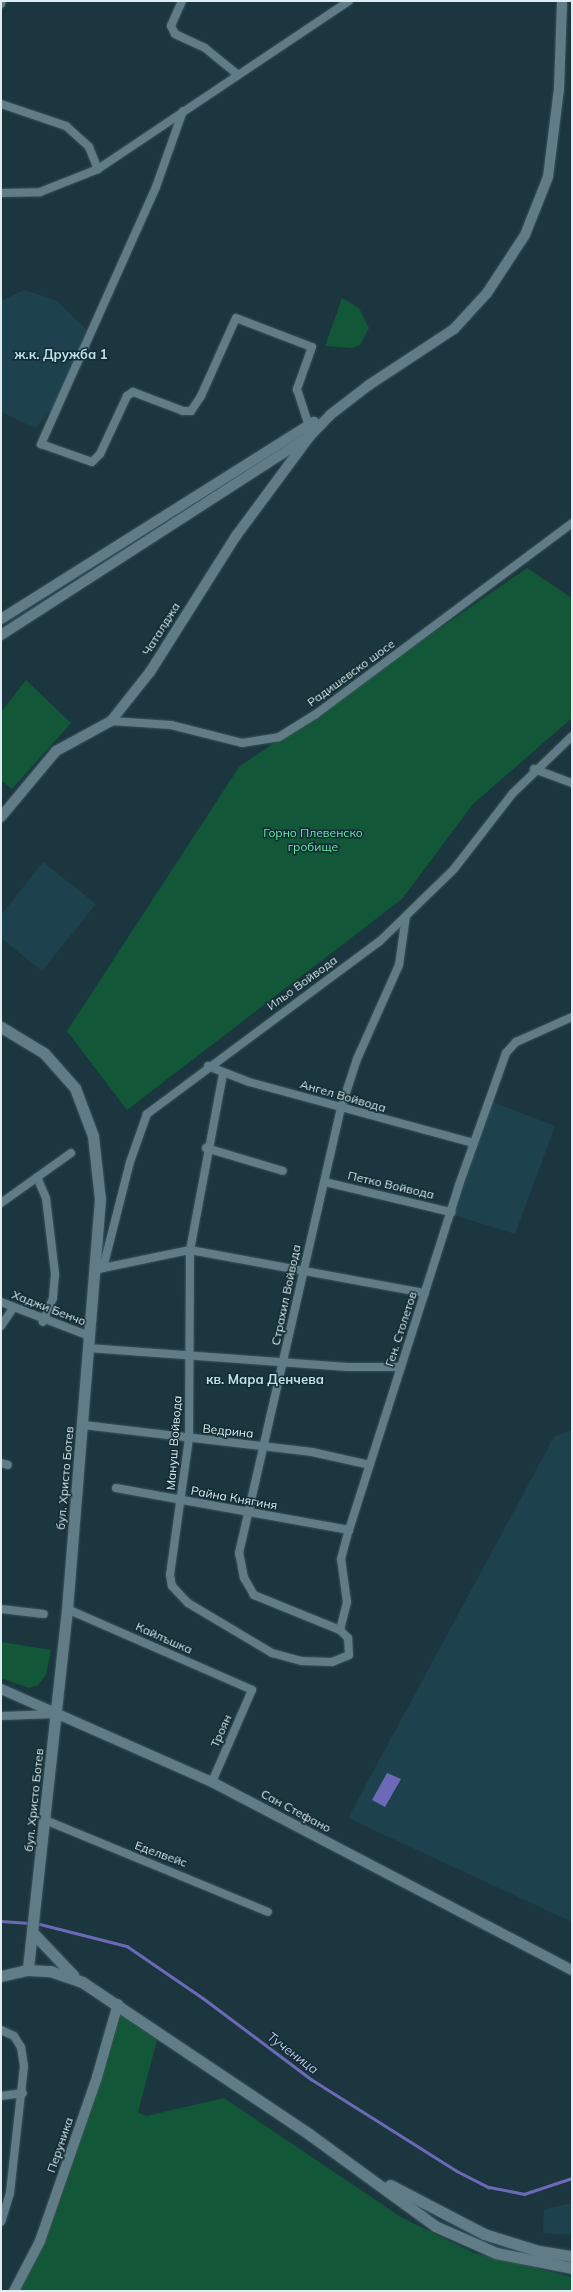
<!DOCTYPE html>
<meta charset="utf-8">
<style>
body{margin:0}
#map{position:relative;width:573px;height:2292px;overflow:hidden;background:#1b363f;font-family:Mulish,sans-serif}
div>[style]{position:absolute}
.built>*{inset:0;background:#1e424d}
.green>*{inset:0;background:#125737}
.water>*{inset:0;background:#6c6ab8}
.stream>*{height:2.5px;margin:-1.25px;padding:0 1.25px;transform-origin:1.25px;border-radius:1.25px;background:#6c6ab8}
.roads{filter:drop-shadow(0 0 1px #3c535a) drop-shadow(0 0 1px #3c535a)}
.minor>*{height:8px;margin:-4px;padding:0 4px;transform-origin:4px;border-radius:4px;background:#607d87}
.tertiary>*{height:10px;margin:-5px;padding:0 5px;transform-origin:5px;border-radius:5px;background:#607d87}
.secondary>*{height:11px;margin:-5.5px;padding:0 5.5px;transform-origin:5.5px;border-radius:5.5px;background:#607d87}
span{translate:-50% -50%;white-space:nowrap;text-align:center;line-height:1.15;-webkit-text-stroke:3px #112c34;paint-order:stroke}
.street-label{font-size:12px;color:#deedf2}
.park-label{font-size:12px;color:#68e8a5}
.neighbourhood-label{font-size:13px;color:#c0e0ea;font-weight:700}
.water-label{font-size:13px;color:#c2c3ee;font-style:italic}
.frame{position:absolute;inset:0;border:2px solid #deedf2;pointer-events:none}
</style>
<div id="map">
<div class="built">
<i style="clip-path:polygon(24px 290px,57px 301px,88px 331px,54px 407px,35px 428px,1px 412px,1px 301px)"></i>
<i style="clip-path:polygon(43px 862px,96px 904px,42px 971px,1px 938px,1px 915px)"></i>
<i style="clip-path:polygon(490px 1101px,555px 1126px,515px 1234px,454px 1215px)"></i>
<i style="clip-path:polygon(572px 1430px,572px 1922px,348px 1818px,554px 1437px)"></i>
<i style="clip-path:polygon(572px 2203px,572px 2235px,543px 2233px,544px 2209px)"></i>
</div>
<div class="green">
<i style="clip-path:polygon(342px 298px,359px 308px,369px 328px,360px 345px,353px 348px,325px 346px)"></i>
<i style="clip-path:polygon(527px 568px,572px 598px,572px 718px,473px 804px,402px 899px,127px 1110px,67px 1031px,239px 767px)"></i>
<i style="clip-path:polygon(26px 680px,71px 723px,12px 789px,1px 780px,1px 712px)"></i>
<i style="clip-path:polygon(1px 1642px,51px 1650px,46px 1675px,38px 1685px,29px 1688px,1px 1678px)"></i>
<i style="clip-path:polygon(121px 2015px,157px 2040px,138px 2112px,146px 2116px,224px 2098px,401px 2217px,474px 2253px,572px 2277px,572px 2291px,18px 2291px,62px 2196px)"></i>
</div>
<div class="water">
<i style="clip-path:polygon(387px 1773px,401px 1779px,385px 1807px,372px 1800px)"></i>
</div>
<div class="stream">
<i style="left:1px;top:1921px;width:28px;rotate:4deg"></i>
<i style="left:36px;top:1923px;width:94px;rotate:14.2deg"></i>
<i style="left:127px;top:1946px;width:92px;rotate:34.4deg"></i>
<i style="left:203px;top:1998px;width:135px;rotate:36.9deg"></i>
<i style="left:311px;top:2079px;width:173px;rotate:32.2deg"></i>
<i style="left:457px;top:2171px;width:36px;rotate:27deg"></i>
<i style="left:489px;top:2187px;width:36px;rotate:11deg"></i>
<i style="left:524px;top:2194px;width:51px;rotate:-18.4deg"></i>
</div>
<div class="roads">
<div class="minor">
<i style="left:182px;top:1px;width:27px;rotate:114deg"></i>
<i style="left:171px;top:26px;width:9px;rotate:63deg"></i>
<i style="left:175px;top:34px;width:33px;rotate:25deg"></i>
<i style="left:205px;top:48px;width:41px;rotate:39.1deg"></i>
<i style="left:1px;top:4px;width:3px;rotate:-72deg"></i>
<i style="left:1px;top:104px;width:69px;rotate:18.7deg"></i>
<i style="left:66px;top:126px;width:31px;rotate:42deg"></i>
<i style="left:89px;top:147px;width:24px;rotate:68deg"></i>
<i style="left:183px;top:111px;width:81px;rotate:109.6deg"></i>
<i style="left:156px;top:187px;width:282px;rotate:114.1deg"></i>
<i style="left:41px;top:444px;width:54px;rotate:19.4deg"></i>
<i style="left:92px;top:462px;width:11px;rotate:-45deg"></i>
<i style="left:100px;top:454px;width:64px;rotate:-65deg"></i>
<i style="left:127px;top:396px;width:7px;rotate:-34deg"></i>
<i style="left:133px;top:392px;width:53px;rotate:20.8deg"></i>
<i style="left:183px;top:411px;width:8px"></i>
<i style="left:191px;top:411px;width:18px;rotate:-56deg"></i>
<i style="left:201px;top:396px;width:85px;rotate:-65.8deg"></i>
<i style="left:236px;top:318px;width:81px;rotate:20.9deg"></i>
<i style="left:312px;top:347px;width:45px;rotate:109.7deg"></i>
<i style="left:297px;top:389px;width:38px;rotate:72deg"></i>
<i style="left:1px;top:193px;width:39px;rotate:-1deg"></i>
<i style="left:40px;top:192px;width:62px;rotate:-21.6deg"></i>
<i style="left:98px;top:169px;width:302px;rotate:-33.8deg"></i>
<i style="left:111px;top:721px;width:60px;rotate:3.8deg"></i>
<i style="left:171px;top:725px;width:73px;rotate:14.2deg"></i>
<i style="left:242px;top:743px;width:37px;rotate:-9deg"></i>
<i style="left:279px;top:737px;width:44px;rotate:-31.9deg"></i>
<i style="left:316px;top:714px;width:319px;rotate:-36.7deg"></i>
<i style="left:534px;top:769px;width:40px;rotate:20.2deg"></i>
<i style="left:208px;top:1066px;width:44px;rotate:21.3deg"></i>
<i style="left:249px;top:1082px;width:233px;rotate:15.2deg"></i>
<i style="left:223px;top:1074px;width:179px;rotate:100.6deg"></i>
<i style="left:190px;top:1250px;width:188px;rotate:90.3deg"></i>
<i style="left:189px;top:1438px;width:138px;rotate:97.9deg"></i>
<i style="left:170px;top:1575px;width:11px;rotate:80deg"></i>
<i style="left:172px;top:1586px;width:23px;rotate:47deg"></i>
<i style="left:188px;top:1603px;width:98px;rotate:30.8deg"></i>
<i style="left:272px;top:1653px;width:30px;rotate:15deg"></i>
<i style="left:301px;top:1661px;width:31px;rotate:2deg"></i>
<i style="left:332px;top:1662px;width:18px;rotate:-22deg"></i>
<i style="left:349px;top:1655px;width:17px;rotate:-93deg"></i>
<i style="left:348px;top:1638px;width:11px;rotate:-135deg"></i>
<i style="left:340px;top:1630px;width:93px;rotate:-157.9deg"></i>
<i style="left:254px;top:1595px;width:20px;rotate:-120deg"></i>
<i style="left:244px;top:1578px;width:25px;rotate:-101deg"></i>
<i style="left:239px;top:1553px;width:457px;rotate:-77.1deg"></i>
<i style="left:341px;top:1108px;width:52px;rotate:-71.9deg"></i>
<i style="left:357px;top:1059px;width:103px;rotate:-65.9deg"></i>
<i style="left:399px;top:965px;width:49px;rotate:-81.9deg"></i>
<i style="left:206px;top:1148px;width:80px;rotate:16.6deg"></i>
<i style="left:37px;top:1177px;width:23px;rotate:67deg"></i>
<i style="left:46px;top:1198px;width:77px;rotate:83.2deg"></i>
<i style="left:55px;top:1274px;width:24px;rotate:95deg"></i>
<i style="left:53px;top:1298px;width:26px;rotate:113deg"></i>
<i style="left:325px;top:1182px;width:130px;rotate:13.4deg"></i>
<i style="left:1px;top:1203px;width:86px;rotate:-35.5deg"></i>
<i style="left:103px;top:1268px;width:89px;rotate:-11.7deg"></i>
<i style="left:190px;top:1250px;width:239px;rotate:10.4deg"></i>
<i style="left:95px;top:1270px;width:8px;rotate:-14deg"></i>
<i style="left:103px;top:1268px;width:109px;rotate:-75.7deg"></i>
<i style="left:130px;top:1162px;width:51px;rotate:-70.5deg"></i>
<i style="left:147px;top:1114px;width:289px;rotate:-36.6deg"></i>
<i style="left:379px;top:942px;width:105px;rotate:-44.2deg"></i>
<i style="left:454px;top:869px;width:96px;rotate:-52.2deg"></i>
<i style="left:513px;top:793px;width:82px;rotate:-44deg"></i>
<i style="left:1px;top:1302px;width:94px;rotate:21.1deg"></i>
<i style="left:1px;top:1326px;width:22px;rotate:-56deg"></i>
<i style="left:88px;top:1348px;width:260px;rotate:4.2deg"></i>
<i style="left:347px;top:1367px;width:54px"></i>
<i style="left:83px;top:1425px;width:231px;rotate:6.7deg"></i>
<i style="left:312px;top:1452px;width:59px;rotate:12.6deg"></i>
<i style="left:1px;top:1463px;width:7px;rotate:16deg"></i>
<i style="left:116px;top:1488px;width:237px;rotate:10.2deg"></i>
<i style="left:1px;top:1609px;width:43px;rotate:6.6deg"></i>
<i style="left:67px;top:1609px;width:202px;rotate:23.6deg"></i>
<i style="left:252px;top:1690px;width:100px;rotate:113.5deg"></i>
<i style="left:340px;top:1630px;width:29px;rotate:-76deg"></i>
<i style="left:347px;top:1602px;width:43px;rotate:-97.9deg"></i>
<i style="left:341px;top:1559px;width:30px;rotate:-75deg"></i>
<i style="left:349px;top:1530px;width:362px;rotate:-72.3deg"></i>
<i style="left:459px;top:1185px;width:140px;rotate:-70.4deg"></i>
<i style="left:506px;top:1053px;width:15px;rotate:-48deg"></i>
<i style="left:516px;top:1042px;width:61px;rotate:-24.1deg"></i>
<i style="left:1px;top:1716px;width:55px;rotate:-2.1deg"></i>
<i style="left:45px;top:1820px;width:241px;rotate:22.4deg"></i>
<i style="left:1px;top:2030px;width:14px;rotate:25deg"></i>
<i style="left:14px;top:2036px;width:13px;rotate:58deg"></i>
<i style="left:21px;top:2047px;width:19px;rotate:81deg"></i>
<i style="left:24px;top:2066px;width:128px;rotate:96.3deg"></i>
<i style="left:10px;top:2193px;width:30px;rotate:107deg"></i>
<i style="left:1px;top:2096px;width:22px;rotate:-8deg"></i>
</div>
<div class="tertiary">
<i style="left:1px;top:619px;width:370px;rotate:-32.2deg"></i>
<i style="left:1px;top:635px;width:368px;rotate:-32.8deg"></i>
<i style="left:310px;top:436px;width:29px;rotate:-46deg"></i>
<i style="left:330px;top:415px;width:49px;rotate:-37.6deg"></i>
<i style="left:369px;top:385px;width:102px;rotate:-33.4deg"></i>
<i style="left:454px;top:329px;width:49px;rotate:-47.5deg"></i>
<i style="left:487px;top:293px;width:69px;rotate:-56.8deg"></i>
<i style="left:525px;top:235px;width:62px;rotate:-68.4deg"></i>
<i style="left:548px;top:177px;width:89px;rotate:-82.9deg"></i>
<i style="left:559px;top:89px;width:88px;rotate:-88deg"></i>
<i style="left:1px;top:817px;width:86px;rotate:-50.2deg"></i>
<i style="left:56px;top:751px;width:63px;rotate:-28.6deg"></i>
<i style="left:111px;top:721px;width:63px;rotate:-51.5deg"></i>
<i style="left:150px;top:672px;width:161px;rotate:-57.7deg"></i>
<i style="left:236px;top:536px;width:124px;rotate:-53.5deg"></i>
<i style="left:310px;top:436px;width:11px;rotate:-95deg"></i>
<i style="left:1px;top:1689px;width:231px;rotate:23.8deg"></i>
<i style="left:212px;top:1782px;width:406px;rotate:27.6deg"></i>
<i style="left:14px;top:2291px;width:56px;rotate:-62.5deg"></i>
<i style="left:40px;top:2241px;width:174px;rotate:-70.8deg"></i>
<i style="left:97px;top:2077px;width:76px;rotate:-74deg"></i>
</div>
<div class="secondary">
<i style="left:1px;top:1027px;width:50px;rotate:31.2deg"></i>
<i style="left:44px;top:1053px;width:47px;rotate:48.5deg"></i>
<i style="left:75px;top:1088px;width:51px;rotate:69.4deg"></i>
<i style="left:93px;top:1136px;width:63px;rotate:83.7deg"></i>
<i style="left:100px;top:1199px;width:411px;rotate:94.6deg"></i>
<i style="left:67px;top:1609px;width:363px;rotate:96.2deg"></i>
<i style="left:34px;top:1934px;width:57px;rotate:46.4deg"></i>
<i style="left:1px;top:1976px;width:28px;rotate:-13deg"></i>
<i style="left:28px;top:1970px;width:22px;rotate:3deg"></i>
<i style="left:50px;top:1971px;width:34px;rotate:19deg"></i>
<i style="left:82px;top:1982px;width:273px;rotate:33.8deg"></i>
<i style="left:309px;top:2134px;width:156px;rotate:36.1deg"></i>
<i style="left:435px;top:2226px;width:67px;rotate:23.9deg"></i>
<i style="left:496px;top:2253px;width:77px;rotate:11.2deg"></i>
<i style="left:390px;top:2185px;width:106px;rotate:27.5deg"></i>
<i style="left:484px;top:2234px;width:58px;rotate:17.2deg"></i>
<i style="left:539px;top:2251px;width:33px;rotate:9deg"></i>
</div>
</div>
<div class="street-label">
<span style="left:161px;top:629px;rotate:-58deg">Чаталджа</span>
<span style="left:351px;top:673px;rotate:-36deg">Радишевско шосе</span>
<span style="left:302px;top:983px;rotate:-36deg">Ильо Войвода</span>
<span style="left:343px;top:1096px;rotate:16deg">Ангел Войвода</span>
<span style="left:391px;top:1185px;rotate:13deg">Петко Войвода</span>
<span style="left:286px;top:1295px;rotate:-78deg">Страхил Войвода</span>
<span style="left:49px;top:1308px;rotate:21deg">Хаджи Бенчо</span>
<span style="left:401px;top:1329px;rotate:-72deg">Ген. Столетов</span>
<span style="left:228px;top:1431px;rotate:6deg">Ведрина</span>
<span style="left:174px;top:1443px;rotate:-86deg">Мануш Войвода</span>
<span style="left:65px;top:1478px;rotate:-85deg">бул. Христо Ботев</span>
<span style="left:234px;top:1498px;rotate:10deg">Райна Княгиня</span>
<span style="left:164px;top:1638px;rotate:24deg">Кайлъшка</span>
<span style="left:221px;top:1731px;rotate:-66deg">Троян</span>
<span style="left:34px;top:1800px;rotate:-84deg">бул. Христо Ботев</span>
<span style="left:296px;top:1811px;rotate:28deg">Сан Стефано</span>
<span style="left:161px;top:1854px;rotate:20deg">Еделвейс</span>
<span style="left:60px;top:2145px;rotate:-71deg">Перуника</span>
</div>
<div class="park-label">
<span style="left:313px;top:840px">Горно Плевенско<br>гробище</span>
</div>
<div class="neighbourhood-label">
<span style="left:61px;top:354px">ж.к. Дружба 1</span>
<span style="left:265px;top:1379px">кв. Мара Денчева</span>
</div>
<div class="water-label">
<span style="left:293px;top:2053px;rotate:37deg">Тученица</span>
</div>
<div class="frame"></div>
</div>
